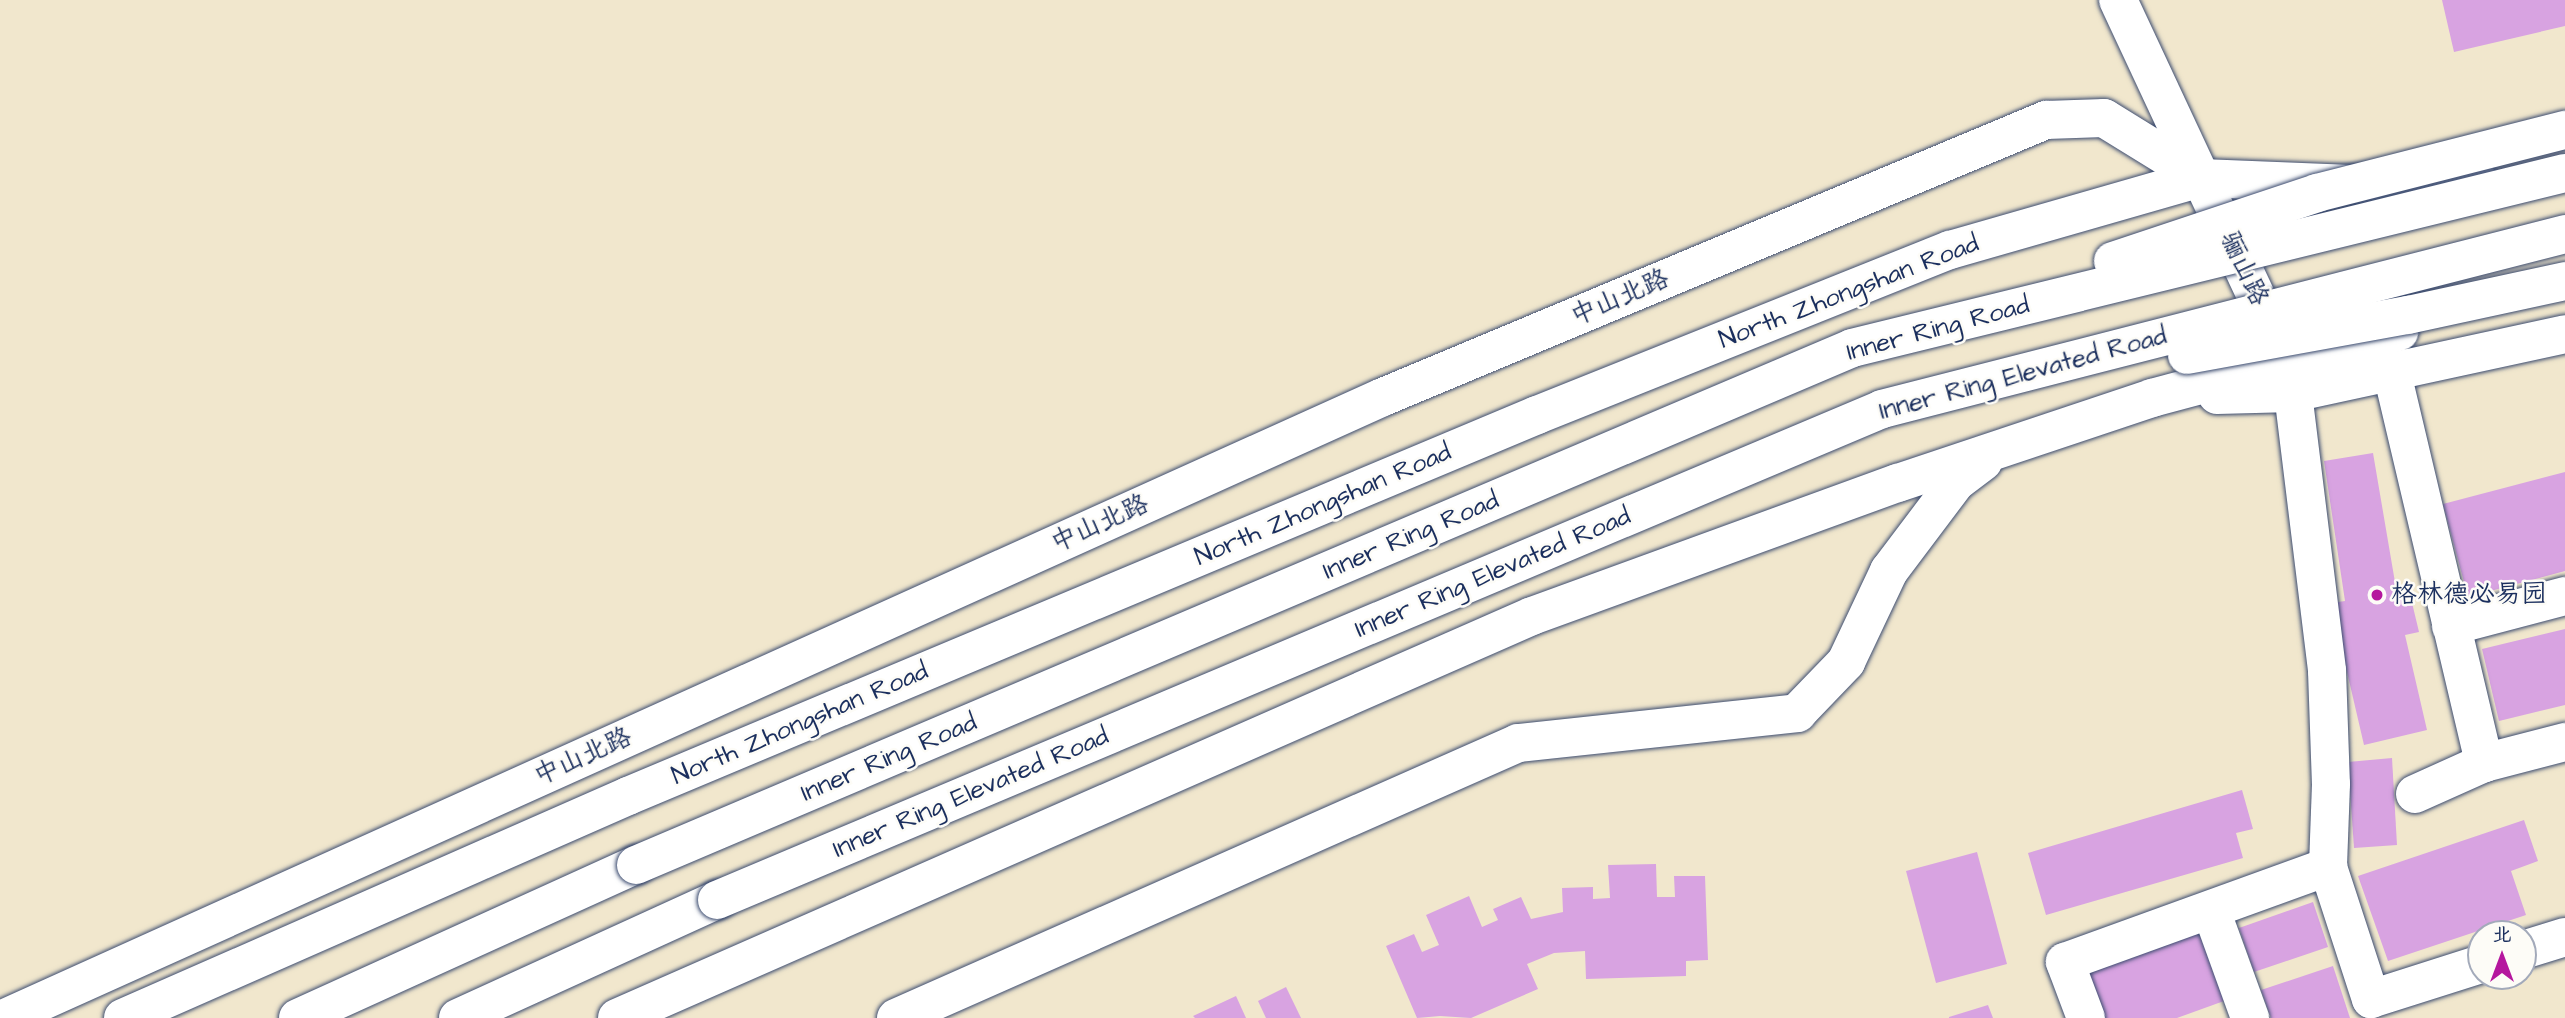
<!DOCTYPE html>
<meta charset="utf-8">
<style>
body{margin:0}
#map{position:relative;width:2565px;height:1018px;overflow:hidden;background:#f1e7cd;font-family:"Architects Daughter","LXGW WenKai TC",sans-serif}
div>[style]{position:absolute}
.building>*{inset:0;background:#d8a3e1}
.roads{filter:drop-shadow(0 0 2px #3b4b6f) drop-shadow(0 0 2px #3b4b6f)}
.minor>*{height:38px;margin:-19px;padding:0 19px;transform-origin:19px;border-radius:19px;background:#fff}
.major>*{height:38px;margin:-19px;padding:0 19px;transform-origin:19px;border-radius:19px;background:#fff}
.highway>*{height:38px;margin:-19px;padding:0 19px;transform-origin:19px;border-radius:19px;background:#fff}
.bridges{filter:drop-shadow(0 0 2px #3b4b6f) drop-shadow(0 0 2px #3b4b6f)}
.highway-bridge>*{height:38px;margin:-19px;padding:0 19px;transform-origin:19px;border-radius:19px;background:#fff}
.dots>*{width:19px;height:19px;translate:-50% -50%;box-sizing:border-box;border:4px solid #fdfcf7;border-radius:50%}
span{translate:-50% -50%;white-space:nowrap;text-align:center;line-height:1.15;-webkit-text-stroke:5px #fdfcf7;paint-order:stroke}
.street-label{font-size:26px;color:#1b2f5e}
.poi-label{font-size:26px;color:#1b2f5e}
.left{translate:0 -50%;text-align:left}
.north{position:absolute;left:2467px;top:920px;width:70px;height:70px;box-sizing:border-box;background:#fdfcf7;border:2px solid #a3aaba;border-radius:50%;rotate:0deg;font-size:19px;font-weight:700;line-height:28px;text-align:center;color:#1b2f5e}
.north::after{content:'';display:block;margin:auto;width:24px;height:32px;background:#b5179e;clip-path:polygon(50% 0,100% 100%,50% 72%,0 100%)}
</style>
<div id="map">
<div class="building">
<i style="clip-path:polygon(2442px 0,2565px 0,2565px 26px,2454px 52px)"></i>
<i style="clip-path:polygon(2373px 453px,2396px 588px,2408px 586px,2419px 632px,2405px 635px,2427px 730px,2364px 745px,2331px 603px,2345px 601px,2324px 461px)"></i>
<i style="clip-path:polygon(2565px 472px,2565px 571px,2468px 597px,2443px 504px)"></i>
<i style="clip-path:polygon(2565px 629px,2565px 705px,2499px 721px,2482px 649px)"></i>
<i style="clip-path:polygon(2392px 758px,2397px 845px,2354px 848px,2348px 762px)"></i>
<i style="clip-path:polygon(2242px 790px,2253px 829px,2236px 833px,2243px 858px,2046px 915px,2028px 853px)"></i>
<i style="clip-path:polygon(2524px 820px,2538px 861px,2511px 871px,2526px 915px,2388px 961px,2358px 876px)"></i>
<i style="clip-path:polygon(1977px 852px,2007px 964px,1936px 983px,1906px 871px)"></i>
<i style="clip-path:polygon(1656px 864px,1657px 897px,1675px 897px,1674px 876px,1705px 876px,1708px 960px,1686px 961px,1686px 976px,1586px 979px,1585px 951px,1554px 953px,1527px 964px,1538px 989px,1471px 1018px,1440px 1016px,1417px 1018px,1386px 946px,1414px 934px,1422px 952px,1439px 945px,1426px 915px,1469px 896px,1482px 927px,1498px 920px,1493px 909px,1521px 897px,1531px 919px,1563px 912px,1562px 888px,1593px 887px,1593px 899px,1610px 898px,1608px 865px)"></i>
<i style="clip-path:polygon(2313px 902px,2328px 947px,2254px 972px,2239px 928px)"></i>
<i style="clip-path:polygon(2198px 930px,2224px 1001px,2177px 1018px,2097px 1018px,2080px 974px)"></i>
<i style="clip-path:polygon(2333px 966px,2350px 1018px,2271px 1018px,2261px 990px)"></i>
<i style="clip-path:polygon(1286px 987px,1301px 1018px,1266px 1018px,1258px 1001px)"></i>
<i style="clip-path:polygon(1236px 996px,1246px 1018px,1195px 1018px,1193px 1016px)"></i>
<i style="clip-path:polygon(1988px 1005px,1993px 1018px,1949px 1018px,1949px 1017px)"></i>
</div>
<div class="roads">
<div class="minor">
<i style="left:2118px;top:0;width:376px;rotate:65deg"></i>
<i style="left:2392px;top:373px;width:401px;rotate:76.7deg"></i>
<i style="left:2293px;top:393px;width:280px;rotate:83deg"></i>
<i style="left:2327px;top:671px;width:113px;rotate:88deg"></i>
<i style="left:2331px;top:784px;width:83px;rotate:92.1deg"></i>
<i style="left:2328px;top:867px;width:139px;rotate:72deg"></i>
<i style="left:2371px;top:999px;width:115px;rotate:-17.7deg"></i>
<i style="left:2451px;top:626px;width:118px;rotate:-14.7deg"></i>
<i style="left:2415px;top:794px;width:76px;rotate:-24.2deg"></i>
<i style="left:2484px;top:763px;width:84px;rotate:-14.5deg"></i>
<i style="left:2211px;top:910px;width:115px;rotate:70.1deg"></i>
<i style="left:2523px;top:950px;width:44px;rotate:-17.2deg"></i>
<i style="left:2086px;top:1018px;width:60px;rotate:-110.6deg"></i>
<i style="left:2065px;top:962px;width:280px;rotate:-19.9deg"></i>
</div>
<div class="major">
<i style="left:2217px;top:395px;width:76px;rotate:-1.5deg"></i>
<i style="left:2293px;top:393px;width:278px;rotate:-12.2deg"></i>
<i style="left:5px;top:1018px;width:1511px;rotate:-24.26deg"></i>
<i style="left:1383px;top:397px;width:719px;rotate:-22.68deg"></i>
<i style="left:2046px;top:120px;width:58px;rotate:-2deg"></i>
<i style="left:2104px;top:118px;width:114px;rotate:31.7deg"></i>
<i style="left:123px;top:1018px;width:552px;rotate:-23.73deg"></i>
<i style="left:628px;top:796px;width:986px;rotate:-22.74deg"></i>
<i style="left:1537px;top:415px;width:445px;rotate:-21.8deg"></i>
<i style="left:1950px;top:250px;width:261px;rotate:-16deg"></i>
<i style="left:2201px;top:178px;width:245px;rotate:2.3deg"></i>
<i style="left:2446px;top:188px;width:33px;rotate:-14deg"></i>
<i style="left:617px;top:1018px;width:999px;rotate:-23.72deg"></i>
<i style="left:1532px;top:616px;width:389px;rotate:-20deg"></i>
<i style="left:1898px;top:483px;width:268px;rotate:-18.5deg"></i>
<i style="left:2152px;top:398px;width:256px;rotate:-15deg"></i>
<i style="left:896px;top:1018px;width:680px;rotate:-23.85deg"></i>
<i style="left:1518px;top:743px;width:281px;rotate:-6.1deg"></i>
<i style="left:1797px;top:713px;width:71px;rotate:-46.1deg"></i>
<i style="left:1846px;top:662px;width:101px;rotate:-64.7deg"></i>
<i style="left:1889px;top:571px;width:111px;rotate:-53deg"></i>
<i style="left:1956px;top:482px;width:34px;rotate:-37deg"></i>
</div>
<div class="highway">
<i style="left:298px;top:1018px;width:371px;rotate:-24.4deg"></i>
<i style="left:458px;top:1018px;width:285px;rotate:-24.5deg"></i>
</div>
</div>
<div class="bridges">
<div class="highway-bridge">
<i style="left:2113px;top:261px;width:215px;rotate:-18.4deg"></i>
<i style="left:2317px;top:193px;width:256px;rotate:-14.3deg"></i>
<i style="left:2187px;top:355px;width:225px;rotate:-10.3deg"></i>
<i style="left:2408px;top:315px;width:161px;rotate:-12.2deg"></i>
<i style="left:636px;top:865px;width:1321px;rotate:-23.03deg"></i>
<i style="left:1852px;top:348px;width:734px;rotate:-13.79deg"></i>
<i style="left:717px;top:900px;width:1264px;rotate:-22.85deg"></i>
<i style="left:1882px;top:409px;width:705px;rotate:-14.37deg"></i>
</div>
</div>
<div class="dots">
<i style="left:2377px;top:595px;background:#b5179e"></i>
</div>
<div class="street-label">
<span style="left:2244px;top:269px;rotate:65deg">骊山路</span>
<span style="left:1849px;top:292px;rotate:-21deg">North Zhongshan Road</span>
<span style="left:1620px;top:298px;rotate:-23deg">中山北路</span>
<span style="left:1938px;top:329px;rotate:-15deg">Inner Ring Road</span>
<span style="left:2023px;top:374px;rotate:-15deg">Inner Ring Elevated Road</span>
<span style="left:1323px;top:505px;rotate:-23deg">North Zhongshan Road</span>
<span style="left:1100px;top:524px;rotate:-24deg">中山北路</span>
<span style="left:1411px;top:536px;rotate:-23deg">Inner Ring Road</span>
<span style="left:1493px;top:573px;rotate:-23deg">Inner Ring Elevated Road</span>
<span style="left:800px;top:724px;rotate:-23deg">North Zhongshan Road</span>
<span style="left:583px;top:757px;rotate:-24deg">中山北路</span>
<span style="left:889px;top:758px;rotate:-23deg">Inner Ring Road</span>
<span style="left:971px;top:793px;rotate:-23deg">Inner Ring Elevated Road</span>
</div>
<div class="poi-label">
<span class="left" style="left:2391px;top:595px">格林德必易园</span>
</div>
<div class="north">北</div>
</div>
